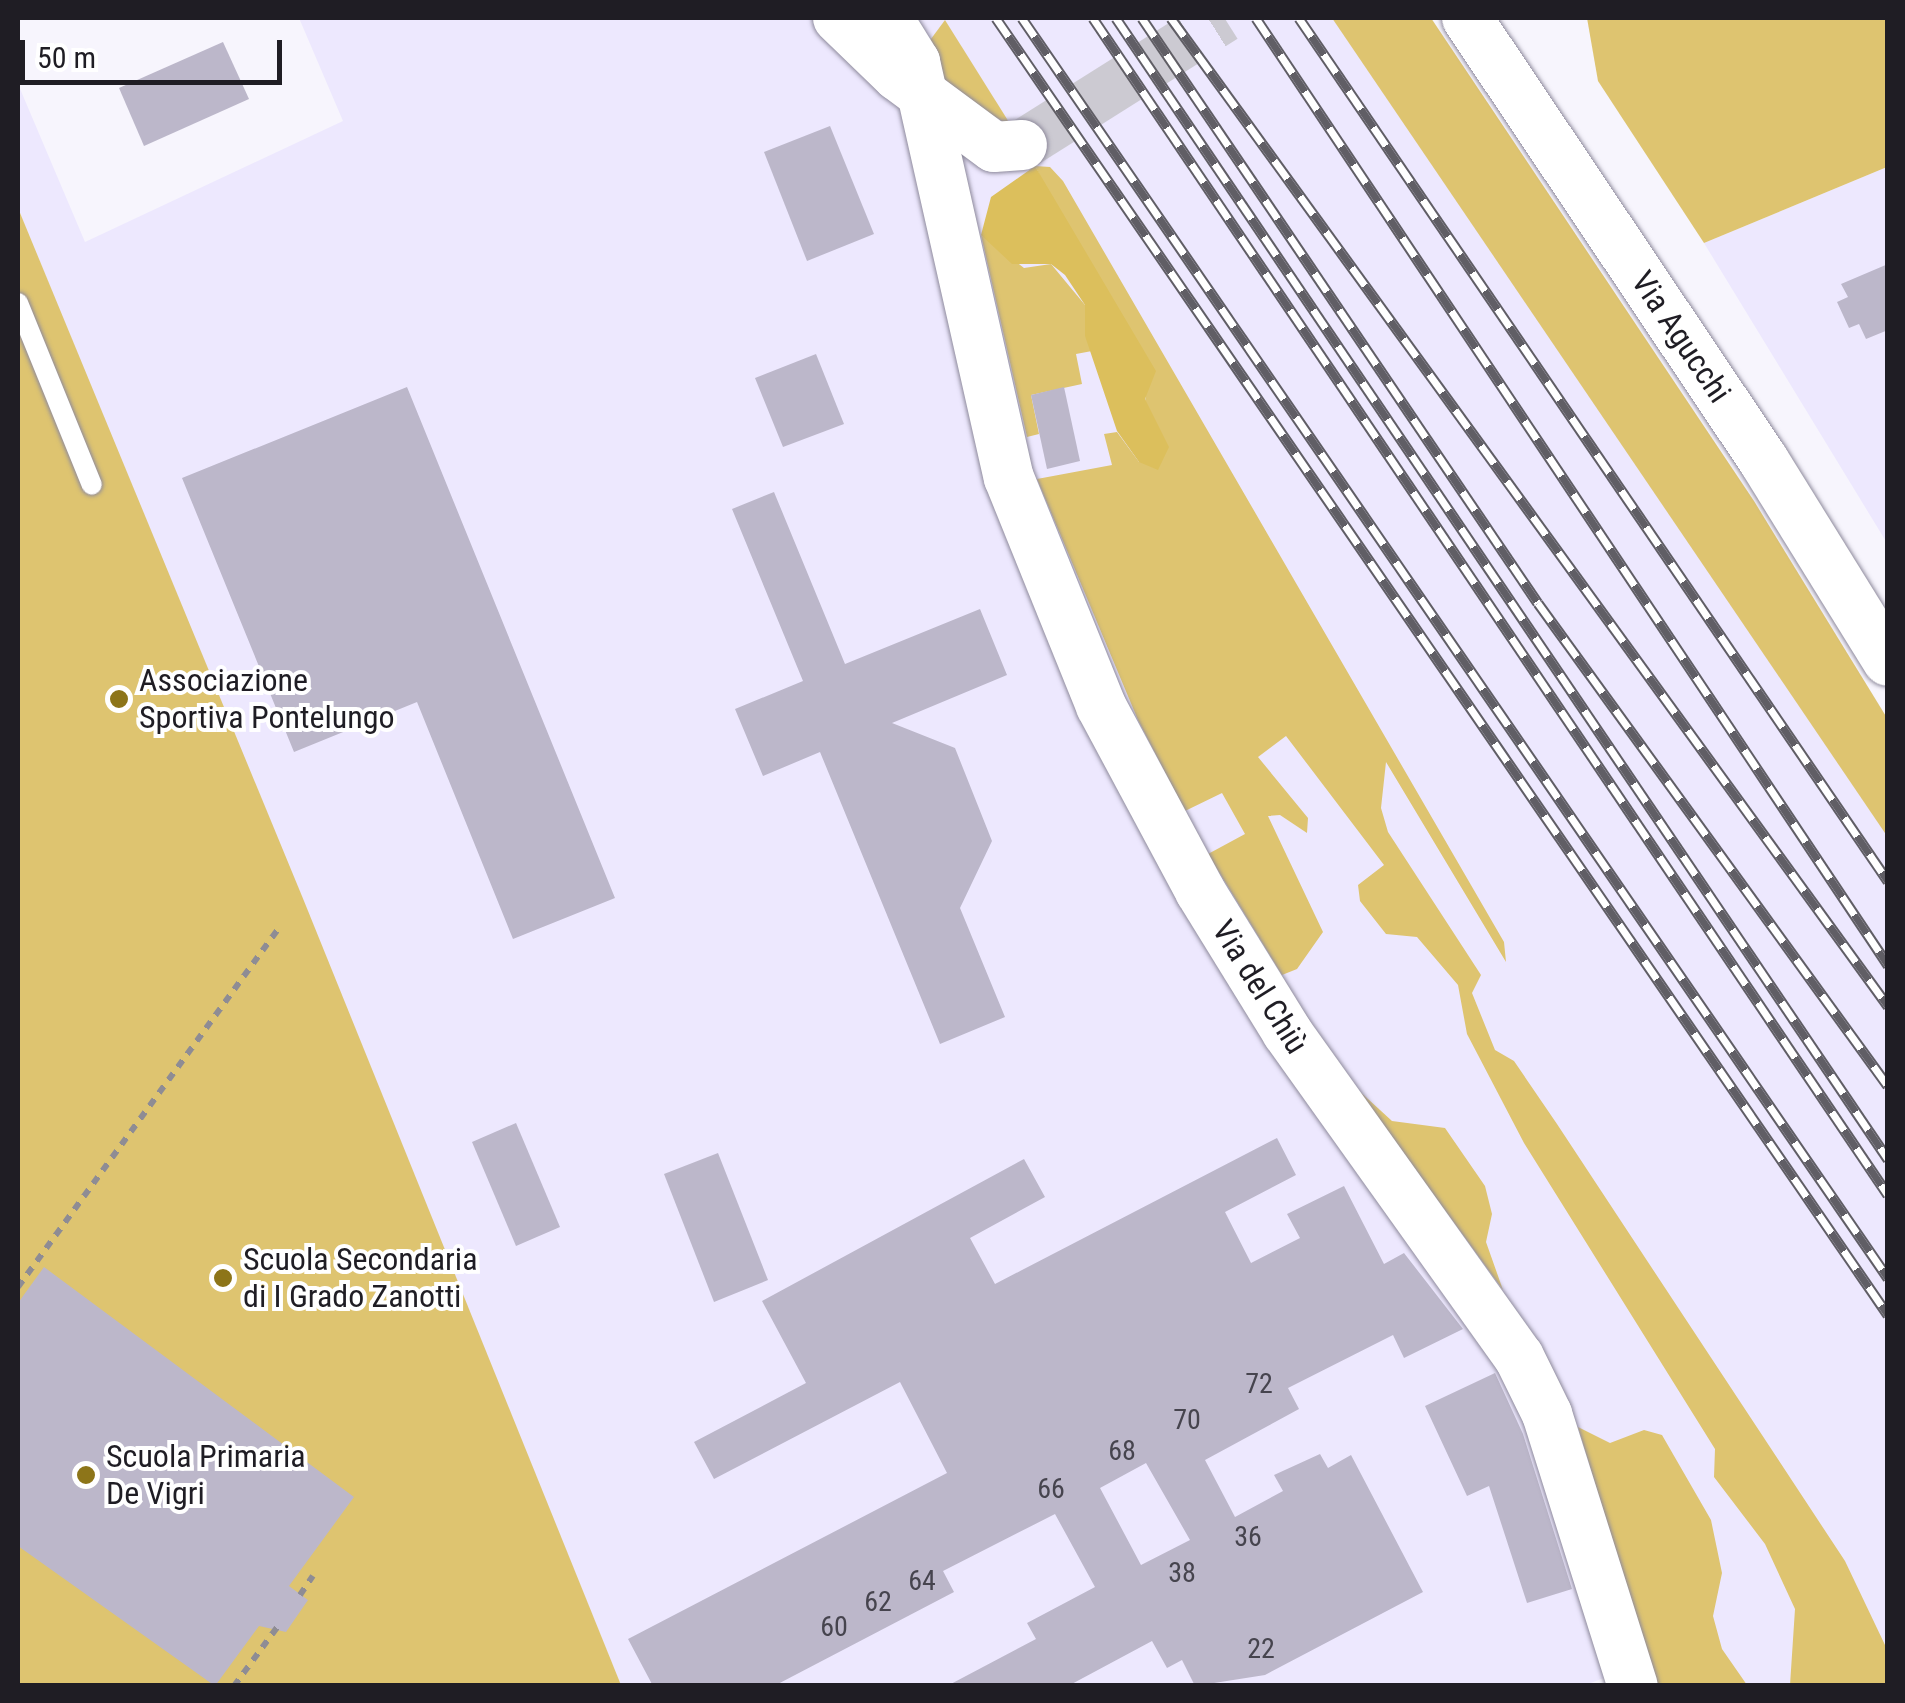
<!DOCTYPE html>
<meta charset="utf-8">
<style>
body{margin:0}
#map{position:relative;width:1905px;height:1703px;overflow:hidden;background:#f7f5fd;font-family:"Roboto Condensed",sans-serif}
div>[style]{position:absolute}
.built>*{inset:0;background:#ede8fe}
.green>*{inset:0;background:#dec470}
.forest>*{inset:0;background:#dcbf5c}
.building>*{inset:0;background:#bcb7ca}
.tertiary-tunnel>*{height:50px;margin-top:-25px;transform-origin:0;background:repeating-linear-gradient(90deg,#cccad2 0 50px,transparent 0 75px)}
.path>*{height:6px;margin-top:-3px;transform-origin:0;background:repeating-linear-gradient(90deg,#8e8c94 0 8px,transparent 0 16px)}
.roads{filter:drop-shadow(0 0 2px #8e8a9c) drop-shadow(0 0 2px #8e8a9c)}
.service>*{height:20px;margin:-10px;padding:0 10px;transform-origin:10px;border-radius:10px;background:#fff}
.tertiary>*{height:50px;margin:-25px;padding:0 25px;transform-origin:25px;border-radius:25px;background:#fff}
.rail>*{height:11px;margin-top:-5.5px;transform-origin:0;background:repeating-linear-gradient(90deg,#fff 0 22px,#605e65 0 44px);box-sizing:border-box;border-block:2px solid #605e65}
.dots>*{width:28px;height:28px;translate:-50% -50%;box-sizing:border-box;border:5px solid #fff;border-radius:50%}
span{translate:-50% -50%;white-space:nowrap;text-align:center;line-height:1.15;-webkit-text-stroke:8px #fff;paint-order:stroke}
.number-label{font-size:28px;color:#46444e}
.number-label span{-webkit-text-stroke-width:0}
.street-label{font-size:32px;color:#1f1d24}
.poi-label{font-size:32px;color:#1f1d24}
.left{translate:0 -50%;text-align:left}
.frame{position:absolute;inset:0;border:20px solid #1f1d24;pointer-events:none}
.scale{position:absolute;left:20px;top:40px;width:262px;height:45px;box-sizing:border-box;border:5px solid #1f1d24;border-top:0;padding-left:12px;font-size:30px;line-height:35px;white-space:nowrap;color:#1f1d24;-webkit-text-stroke:8px #fff;paint-order:stroke}
</style>
<div id="map">
<div class="built">
<i style="clip-path:polygon(299px 18px,1431px 18px,1754px 501px,1887px 718px,1887px 1685px,1656px 1685px,1648px 1661px,1583px 1686px,621px 1685px,18px 208px,18px 84px,85px 242px,343px 121px)"></i>
<i style="clip-path:polygon(1887px 167px,1887px 543px,1704px 243px)"></i>
</div>
<div class="green">
<i style="clip-path:polygon(1332px 18px,1431px 18px,1754px 501px,1887px 718px,1887px 836px)"></i>
<i style="clip-path:polygon(1587px 18px,1887px 18px,1887px 167px,1704px 243px,1598px 81px)"></i>
<i style="clip-path:polygon(945px 20px,1012px 127px,943px 86px,928px 43px)"></i>
<i style="clip-path:polygon(1035px 166px,1050px 167px,1063px 181px,1504px 942px,1506px 962px,1386px 762px,1381px 808px,1388px 832px,1481px 975px,1472px 993px,1495px 1050px,1514px 1061px,1557px 1124px,1845px 1561px,1885px 1645px,1887px 1685px,1790px 1685px,1795px 1609px,1765px 1544px,1714px 1477px,1715px 1449px,1524px 1143px,1467px 1034px,1458px 985px,1417px 937px,1386px 934px,1360px 901px,1358px 885px,1384px 865px,1286px 736px,1258px 757px,1308px 818px,1307px 833px,1280px 815px,1268px 816px,1323px 932px,1297px 969px,1282px 975px,1208px 854px,1245px 834px,1222px 793px,1185px 811px,1138px 720px,1037px 479px,1112px 465px,1104px 434px,1117px 432px,1139px 462px,1147px 382px)"></i>
<i style="clip-path:polygon(18px 208px,304px 901px,621px 1685px,18px 1685px)"></i>
<i style="clip-path:polygon(981px 235px,1024px 268px,1051px 264px,1085px 305px,1092px 351px,1076px 354px,1082px 384px,1031px 395px,1039px 434px,1027px 437px)"></i>
<i style="clip-path:polygon(1356px 1088px,1392px 1121px,1445px 1128px,1485px 1186px,1492px 1214px,1486px 1242px,1503px 1290px)"></i>
<i style="clip-path:polygon(1578px 1427px,1610px 1443px,1644px 1430px,1662px 1435px,1711px 1520px,1722px 1573px,1713px 1616px,1722px 1649px,1747px 1685px,1656px 1685px)"></i>
</div>
<div class="forest">
<i style="clip-path:polygon(1035px 166px,1156px 371px,1145px 399px,1169px 447px,1158px 470px,1139px 462px,1117px 431px,1085px 336px,1085px 305px,1065px 275px,1051px 264px,1012px 264px,981px 235px,991px 197px)"></i>
</div>
<div class="building">
<i style="clip-path:polygon(223px 42px,249px 99px,144px 146px,119px 88px)"></i>
<i style="clip-path:polygon(830px 126px,874px 234px,807px 261px,764px 152px)"></i>
<i style="clip-path:polygon(1888px 264px,1888px 330px,1866px 339px,1859px 324px,1849px 328px,1837px 302px,1848px 297px,1841px 284px)"></i>
<i style="clip-path:polygon(816px 354px,844px 424px,783px 447px,755px 378px)"></i>
<i style="clip-path:polygon(407px 387px,615px 898px,513px 939px,417px 702px,294px 752px,182px 478px)"></i>
<i style="clip-path:polygon(1064px 387px,1080px 461px,1047px 469px,1031px 395px)"></i>
<i style="clip-path:polygon(774px 492px,845px 664px,980px 609px,1007px 675px,892px 723px,955px 748px,992px 841px,960px 908px,1005px 1017px,940px 1044px,820px 752px,763px 776px,735px 709px,803px 681px,732px 509px)"></i>
<i style="clip-path:polygon(516px 1123px,560px 1227px,516px 1246px,472px 1142px)"></i>
<i style="clip-path:polygon(evenodd,1277px 1138px,1296px 1175px,1225px 1212px,1251px 1263px,1300px 1238px,1287px 1214px,1344px 1186px,1384px 1264px,1404px 1253px,1463px 1329px,1404px 1358px,1393px 1335px,1288px 1388px,1299px 1409px,1205px 1460px,1235px 1517px,1283px 1491px,1274px 1475px,1320px 1454px,1328px 1468px,1351px 1455px,1423px 1592px,1265px 1675px,1195px 1686px,1182px 1660px,1167px 1668px,1152px 1641px,1068px 1686px,947px 1686px,1036px 1639px,1027px 1623px,1095px 1587px,1055px 1514px,943px 1571px,954px 1592px,774px 1686px,653px 1686px,628px 1639px,947px 1473px,900px 1382px,714px 1479px,694px 1442px,806px 1383px,762px 1301px,1024px 1159px,1045px 1197px,970px 1238px,995px 1284px,1277px 1138px,1146px 1463px,1190px 1540px,1141px 1565px,1100px 1488px,1146px 1463px)"></i>
<i style="clip-path:polygon(718px 1153px,768px 1280px,714px 1302px,664px 1174px)"></i>
<i style="clip-path:polygon(44px 1267px,354px 1497px,289px 1586px,308px 1600px,286px 1632px,259px 1626px,215px 1686px,18px 1546px,18px 1303px)"></i>
<i style="clip-path:polygon(1495px 1373px,1523px 1434px,1572px 1589px,1527px 1603px,1489px 1486px,1467px 1496px,1425px 1406px)"></i>
</div>
<div class="tertiary-tunnel">
<i style="left:1022px;top:145px;width:239px;rotate:-32.2deg"></i>
</div>
<div class="path">
<i style="left:18px;top:1287px;width:442px;rotate:-54deg"></i>
<i style="left:300px;top:1595px;width:23px;rotate:-56deg"></i>
<i style="left:234px;top:1686px;width:74px;rotate:-53.7deg"></i>
</div>
<div class="roads">
<div class="service">
<i style="left:18px;top:303px;width:196px;rotate:67.9deg"></i>
</div>
<div class="tertiary">
<i style="left:838px;top:18px;width:83px;rotate:44deg"></i>
<i style="left:898px;top:76px;width:119px;rotate:36.5deg"></i>
<i style="left:994px;top:147px;width:28px;rotate:-4deg"></i>
<i style="left:1467px;top:18px;width:533px;rotate:56.16deg"></i>
<i style="left:1764px;top:461px;width:235px;rotate:58.2deg"></i>
<i style="left:892px;top:25px;width:44px;rotate:58.1deg"></i>
<i style="left:915px;top:62px;width:426px;rotate:77.3deg"></i>
<i style="left:1009px;top:478px;width:246px;rotate:68deg"></i>
<i style="left:1101px;top:706px;width:210px;rotate:61.8deg"></i>
<i style="left:1200px;top:891px;width:166px;rotate:58.3deg"></i>
<i style="left:1287px;top:1032px;width:399px;rotate:54.5deg"></i>
<i style="left:1519px;top:1357px;width:64px;rotate:63.8deg"></i>
<i style="left:1547px;top:1414px;width:285px;rotate:72.5deg"></i>
</div>
</div>
<div class="rail">
<i style="left:996px;top:18px;width:1574px;rotate:55.48deg"></i>
<i style="left:1022px;top:18px;width:1529px;rotate:55.5deg"></i>
<i style="left:1093px;top:18px;width:1420px;rotate:55.96deg"></i>
<i style="left:1116px;top:18px;width:1378px;rotate:55.92deg"></i>
<i style="left:1142px;top:18px;width:706px;rotate:55.91deg"></i>
<i style="left:1538px;top:603px;width:596px;rotate:54.07deg"></i>
<i style="left:1171px;top:18px;width:1221px;rotate:54.03deg"></i>
<i style="left:1256px;top:18px;width:1139px;rotate:56.28deg"></i>
<i style="left:1299px;top:18px;width:1045px;rotate:55.69deg"></i>
</div>
<div class="dots">
<i style="left:119px;top:699px;background:#8d7519"></i>
<i style="left:223px;top:1278px;background:#8d7519"></i>
<i style="left:86px;top:1475px;background:#8d7519"></i>
</div>
<div class="number-label">
<span style="left:1259px;top:1384px">72</span>
<span style="left:1187px;top:1420px">70</span>
<span style="left:1122px;top:1451px">68</span>
<span style="left:1051px;top:1489px">66</span>
<span style="left:1248px;top:1537px">36</span>
<span style="left:1182px;top:1573px">38</span>
<span style="left:922px;top:1581px">64</span>
<span style="left:878px;top:1602px">62</span>
<span style="left:834px;top:1627px">60</span>
<span style="left:1261px;top:1649px">22</span>
</div>
<div class="street-label">
<span style="left:1681px;top:337px;rotate:56deg">Via Agucchi</span>
<span style="left:1260px;top:987px;rotate:58deg">Via del Chiù</span>
</div>
<div class="poi-label">
<span class="left" style="left:139px;top:699px">Associazione<br>Sportiva Pontelungo</span>
<span class="left" style="left:243px;top:1278px">Scuola Secondaria<br>di I Grado Zanotti</span>
<span class="left" style="left:106px;top:1475px">Scuola Primaria<br>De Vigri</span>
</div>
<div class="frame"></div>
<div class="scale">50 m</div>
</div>
